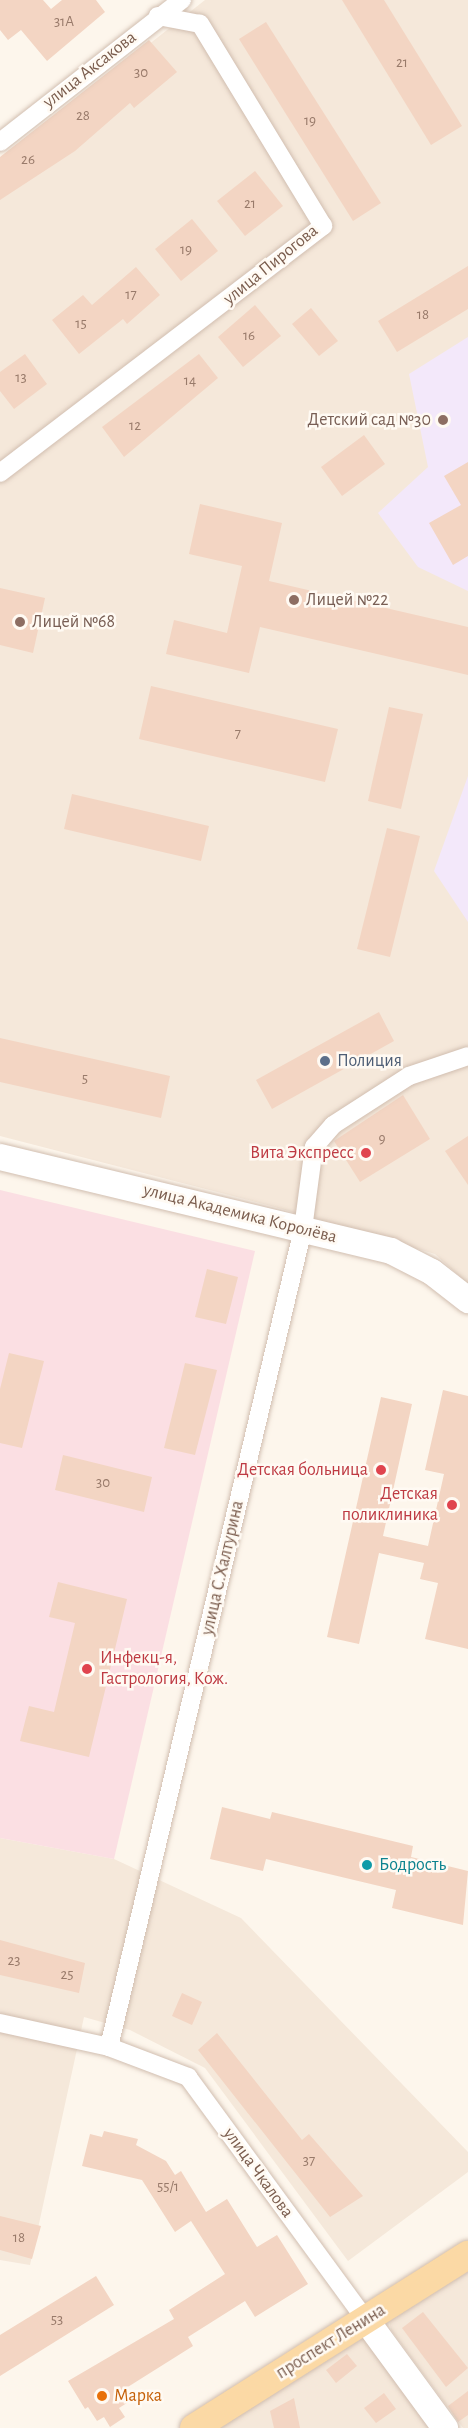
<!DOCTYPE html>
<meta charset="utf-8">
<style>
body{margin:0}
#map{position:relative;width:468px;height:2428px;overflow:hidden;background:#fdf6ec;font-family:"Alegreya Sans",sans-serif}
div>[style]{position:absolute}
.residential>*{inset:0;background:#f5e8da}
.education>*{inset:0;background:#f3e8fa}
.medical>*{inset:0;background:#fbdfe3}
.building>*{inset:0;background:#f3d5c3}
.roads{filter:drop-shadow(0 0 2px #d1beb0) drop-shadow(0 0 2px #d1beb0)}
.street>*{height:18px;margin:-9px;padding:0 9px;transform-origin:9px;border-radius:9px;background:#fff}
.secondary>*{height:26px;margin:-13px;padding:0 13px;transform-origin:13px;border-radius:13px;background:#fff}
.primary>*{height:28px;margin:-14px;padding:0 14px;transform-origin:14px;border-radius:14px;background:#fbd9a5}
.dots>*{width:16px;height:16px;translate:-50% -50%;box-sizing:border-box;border:3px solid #fffaf3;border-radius:50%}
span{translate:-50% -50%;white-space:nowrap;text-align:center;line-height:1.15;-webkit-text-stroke:5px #fffaf3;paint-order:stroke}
.number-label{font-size:15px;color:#987a6a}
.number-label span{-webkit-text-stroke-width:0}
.street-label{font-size:18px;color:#7a5c4d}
.education-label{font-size:18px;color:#785e54}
.right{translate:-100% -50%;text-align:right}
.left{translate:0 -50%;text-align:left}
.service-label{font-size:18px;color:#4e5e75}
.health-label{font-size:18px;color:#be3a42}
.culture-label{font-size:18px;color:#0d838f}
.food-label{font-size:18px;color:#c56008}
</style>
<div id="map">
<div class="residential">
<i style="clip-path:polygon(205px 0,468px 0,468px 1284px,435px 1254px,275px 1207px,0 1136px,0 162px)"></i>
<i style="clip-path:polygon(0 1838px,114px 1859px,241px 1918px,468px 2152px,468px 2172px,348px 2261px,205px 2068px,130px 2030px,84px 2017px,30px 2265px,0 2260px)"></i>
<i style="clip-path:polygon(468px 2270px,468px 2428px,463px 2428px,391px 2330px,389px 2320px)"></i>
<i style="clip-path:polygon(364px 2334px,440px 2428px,212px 2428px)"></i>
</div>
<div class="education">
<i style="clip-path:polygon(468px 337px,468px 591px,418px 567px,378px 513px,428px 467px,409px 374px)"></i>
<i style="clip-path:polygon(468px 776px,468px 922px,434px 871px)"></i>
</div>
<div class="medical">
<i style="clip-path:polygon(0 1190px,255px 1251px,114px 1859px,0 1838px)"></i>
</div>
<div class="building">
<i style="clip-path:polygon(0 0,43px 0,51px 9px,62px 0,96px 0,105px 12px,47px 61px,21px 30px,8px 40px,0 30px)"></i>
<i style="clip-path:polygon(342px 0,384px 0,462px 126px,431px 145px)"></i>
<i style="clip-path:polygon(266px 22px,381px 203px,353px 221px,239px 39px)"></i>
<i style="clip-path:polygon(149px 40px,177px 72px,134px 108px,130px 103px,75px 151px,0 200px,0 157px)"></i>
<i style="clip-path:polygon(255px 171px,283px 206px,245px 236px,217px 201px)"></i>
<i style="clip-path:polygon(192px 219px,218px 251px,181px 281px,155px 249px)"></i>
<i style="clip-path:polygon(468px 266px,468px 309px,397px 352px,378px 321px)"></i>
<i style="clip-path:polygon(136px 267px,160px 295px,127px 324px,123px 319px,79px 354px,52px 320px,83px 295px,92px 305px)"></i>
<i style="clip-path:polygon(255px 305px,281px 336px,243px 367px,218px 337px)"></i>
<i style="clip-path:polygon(311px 308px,338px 341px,319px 356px,292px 324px)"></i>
<i style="clip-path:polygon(25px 354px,47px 384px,14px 409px,0 391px,0 372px)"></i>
<i style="clip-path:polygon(199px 354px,218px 378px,124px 457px,102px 427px)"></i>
<i style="clip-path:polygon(364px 435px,385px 464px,342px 496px,321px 467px)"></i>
<i style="clip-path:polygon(468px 462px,468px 556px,453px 565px,429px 523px,461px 505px,444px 476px)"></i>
<i style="clip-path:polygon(200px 504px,282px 523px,269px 581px,468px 627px,468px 675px,260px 627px,249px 673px,166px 654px,174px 620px,227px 633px,242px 566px,189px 554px)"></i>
<i style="clip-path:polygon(0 588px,45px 598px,33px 653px,0 645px)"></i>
<i style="clip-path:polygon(151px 686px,338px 729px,325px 782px,139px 739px)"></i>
<i style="clip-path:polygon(389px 707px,423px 714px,401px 809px,368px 801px)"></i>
<i style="clip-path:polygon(72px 794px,209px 826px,201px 861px,64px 829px)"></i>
<i style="clip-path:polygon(387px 828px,420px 836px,390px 957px,357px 949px)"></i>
<i style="clip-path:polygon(379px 1012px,394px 1041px,272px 1109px,256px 1080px)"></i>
<i style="clip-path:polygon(0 1038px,170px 1076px,161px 1118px,0 1082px)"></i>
<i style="clip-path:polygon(403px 1095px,430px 1139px,360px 1182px,334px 1141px)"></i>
<i style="clip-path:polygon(468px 1136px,468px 1185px,445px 1151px)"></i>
<i style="clip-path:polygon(207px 1269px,238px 1277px,226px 1324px,195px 1317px)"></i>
<i style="clip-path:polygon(9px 1353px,44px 1361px,22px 1448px,0 1443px,0 1389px)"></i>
<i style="clip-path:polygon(185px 1363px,217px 1370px,195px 1455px,164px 1448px)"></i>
<i style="clip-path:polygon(443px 1390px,468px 1396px,468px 1649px,425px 1639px,438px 1583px,420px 1579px,424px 1563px,379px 1553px,359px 1644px,327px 1637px,381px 1397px,412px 1404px,383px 1536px,428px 1546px,444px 1474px,425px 1470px)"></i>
<i style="clip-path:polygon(63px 1455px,152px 1477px,144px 1512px,55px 1490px)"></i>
<i style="clip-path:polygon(58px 1582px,127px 1599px,89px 1757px,20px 1741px,29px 1706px,54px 1712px,75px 1623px,49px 1617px)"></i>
<i style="clip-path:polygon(222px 1807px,270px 1819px,272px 1812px,413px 1846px,411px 1857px,468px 1871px,463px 1925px,392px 1908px,396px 1890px,266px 1859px,263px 1871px,210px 1859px)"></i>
<i style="clip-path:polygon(0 1940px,85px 1963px,79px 1993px,0 1975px)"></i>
<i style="clip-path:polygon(182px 1993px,202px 2002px,192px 2025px,172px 2016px)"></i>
<i style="clip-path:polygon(217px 2033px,302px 2140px,309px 2134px,363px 2196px,330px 2217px,198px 2050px)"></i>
<i style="clip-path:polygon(104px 2131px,138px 2139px,136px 2145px,166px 2161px,175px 2175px,181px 2171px,206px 2212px,227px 2199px,257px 2247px,277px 2235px,308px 2284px,255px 2317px,245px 2301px,188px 2337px,193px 2346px,123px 2390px,130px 2401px,119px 2408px,125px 2417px,110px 2427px,104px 2417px,97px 2421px,88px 2407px,85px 2409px,68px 2381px,174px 2319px,169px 2310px,225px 2274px,191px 2221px,175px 2232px,142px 2180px,82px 2166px,90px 2134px,102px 2137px)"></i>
<i style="clip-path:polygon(0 2216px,41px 2226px,32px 2259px,0 2250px)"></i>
<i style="clip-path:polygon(96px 2276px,114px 2305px,0 2376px,0 2335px)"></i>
<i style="clip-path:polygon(423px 2312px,468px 2368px,446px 2387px,402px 2328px)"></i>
<i style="clip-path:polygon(347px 2354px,357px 2366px,336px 2383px,326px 2370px)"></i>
<i style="clip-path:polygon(468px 2391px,468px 2415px,458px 2422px,448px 2406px)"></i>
<i style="clip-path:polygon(384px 2393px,396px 2409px,376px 2423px,364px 2408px)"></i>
<i style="clip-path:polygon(294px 2398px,300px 2428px,274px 2428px,270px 2411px)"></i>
</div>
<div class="roads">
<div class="street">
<i style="left:0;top:142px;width:231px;rotate:-38deg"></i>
<i style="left:0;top:473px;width:407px;rotate:-37.4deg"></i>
<i style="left:323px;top:226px;width:237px;rotate:-121.3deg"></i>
<i style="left:200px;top:24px;width:43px;rotate:-169.2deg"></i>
<i style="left:0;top:2023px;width:112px;rotate:12.4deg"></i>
<i style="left:109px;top:2047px;width:85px;rotate:20.8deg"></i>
<i style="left:188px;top:2077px;width:301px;rotate:53.8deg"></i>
<i style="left:109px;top:2047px;width:841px;rotate:-76.66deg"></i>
<i style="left:303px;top:1229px;width:83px;rotate:-82.4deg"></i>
<i style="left:314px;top:1147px;width:29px;rotate:-49deg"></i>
<i style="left:333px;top:1125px;width:90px;rotate:-32.8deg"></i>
<i style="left:409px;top:1076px;width:62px;rotate:-18.7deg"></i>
</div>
<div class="secondary">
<i style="left:0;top:1157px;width:402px;rotate:13.5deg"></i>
<i style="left:391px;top:1251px;width:46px;rotate:27.1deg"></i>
<i style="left:432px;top:1272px;width:46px;rotate:37.9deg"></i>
<i style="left:366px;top:2320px;width:134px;rotate:53.8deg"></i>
</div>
<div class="primary">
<i style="left:194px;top:2428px;width:324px;rotate:-32.3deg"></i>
</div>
</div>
<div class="dots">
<i style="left:443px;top:420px;background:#8d6e63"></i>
<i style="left:294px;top:600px;background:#8d6e63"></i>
<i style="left:20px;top:622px;background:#8d6e63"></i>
<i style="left:325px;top:1061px;background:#5c6f8a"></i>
<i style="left:366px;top:1153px;background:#e0444e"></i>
<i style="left:381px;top:1470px;background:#e0444e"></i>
<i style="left:452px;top:1505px;background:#e0444e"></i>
<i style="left:87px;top:1669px;background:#e0444e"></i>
<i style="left:367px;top:1865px;background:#0f9aa8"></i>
<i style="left:102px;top:2396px;background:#e8710a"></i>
</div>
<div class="number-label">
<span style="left:64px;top:22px">31А</span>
<span style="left:402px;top:63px">21</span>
<span style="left:141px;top:73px">30</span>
<span style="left:83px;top:116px">28</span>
<span style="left:310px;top:121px">19</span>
<span style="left:28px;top:160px">26</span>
<span style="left:250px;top:204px">21</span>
<span style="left:186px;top:250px">19</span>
<span style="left:131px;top:295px">17</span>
<span style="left:423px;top:315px">18</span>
<span style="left:81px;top:324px">15</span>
<span style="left:249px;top:336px">16</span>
<span style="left:21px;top:378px">13</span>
<span style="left:190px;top:381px">14</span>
<span style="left:135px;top:426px">12</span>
<span style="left:238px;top:734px">7</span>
<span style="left:85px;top:1079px">5</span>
<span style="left:382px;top:1139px">9</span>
<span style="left:103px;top:1483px">30</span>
<span style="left:14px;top:1961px">23</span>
<span style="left:67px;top:1975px">25</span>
<span style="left:309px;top:2161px">37</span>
<span style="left:168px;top:2187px">55/1</span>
<span style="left:19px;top:2238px">18</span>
<span style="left:57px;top:2320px">53</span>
</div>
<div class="street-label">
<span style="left:90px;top:70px;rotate:-38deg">улица Аксакова</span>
<span style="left:271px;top:265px;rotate:-39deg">улица Пирогова</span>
<span style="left:240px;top:1214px;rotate:14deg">улица Академика Королёва</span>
<span style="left:223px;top:1568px;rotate:-77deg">улица С.Халтурина</span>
<span style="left:258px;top:2173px;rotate:54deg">улица Чкалова</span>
<span style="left:331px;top:2342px;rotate:-32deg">проспект Ленина</span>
</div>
<div class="education-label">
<span class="right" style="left:431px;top:420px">Детский сад №30</span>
<span class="left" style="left:306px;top:600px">Лицей №22</span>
<span class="left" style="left:32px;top:622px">Лицей №68</span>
</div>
<div class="service-label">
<span class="left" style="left:337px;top:1061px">Полиция</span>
</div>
<div class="health-label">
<span class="right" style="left:354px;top:1153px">Вита Экспресс</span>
<span class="right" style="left:368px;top:1470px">Детская больница</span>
<span class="right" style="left:438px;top:1505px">Детская<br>поликлиника</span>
<span class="left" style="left:100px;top:1669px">Инфекц-я,<br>Гастрология, Кож.</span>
</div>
<div class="culture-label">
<span class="left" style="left:379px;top:1865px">Бодрость</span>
</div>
<div class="food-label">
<span class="left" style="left:114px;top:2396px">Марка</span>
</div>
</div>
